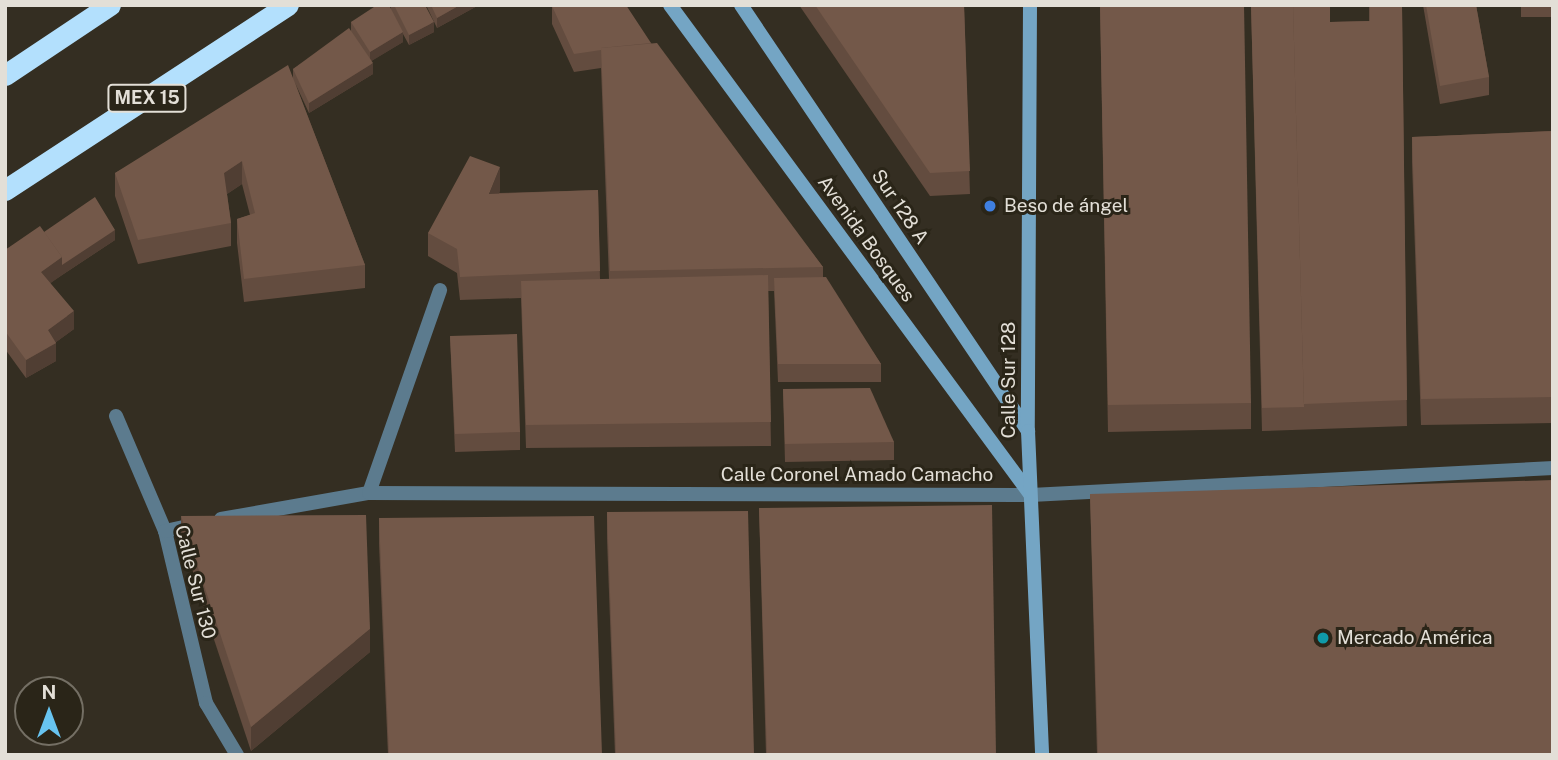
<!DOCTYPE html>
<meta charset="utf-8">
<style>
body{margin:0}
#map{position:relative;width:1558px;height:760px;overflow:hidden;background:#342e22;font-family:"Public Sans",sans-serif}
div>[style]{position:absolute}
.street>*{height:14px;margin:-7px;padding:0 7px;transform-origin:7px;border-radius:7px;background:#5c7b8e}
.secondary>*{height:14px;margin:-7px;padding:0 7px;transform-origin:7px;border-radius:7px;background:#74a5c4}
.highway>*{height:21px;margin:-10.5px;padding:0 10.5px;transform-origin:10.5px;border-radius:10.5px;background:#b3e0fd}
.wall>*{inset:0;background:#634c3f}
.shaded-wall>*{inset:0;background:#503e33}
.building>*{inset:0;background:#735849}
.dots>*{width:19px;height:19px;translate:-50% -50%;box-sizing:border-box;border:4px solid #2a2518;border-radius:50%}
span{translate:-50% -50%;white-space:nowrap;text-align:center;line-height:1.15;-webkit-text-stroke:6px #2a2518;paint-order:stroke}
.shield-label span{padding:2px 5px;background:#2a2518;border:2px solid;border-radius:5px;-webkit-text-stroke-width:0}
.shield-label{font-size:18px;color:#e3dfd7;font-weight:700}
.poi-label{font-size:19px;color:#e3dfd7}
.left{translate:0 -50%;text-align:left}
.street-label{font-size:19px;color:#e3dfd7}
.frame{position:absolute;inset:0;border:7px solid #e3dfd7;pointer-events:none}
.north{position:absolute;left:14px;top:676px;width:70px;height:70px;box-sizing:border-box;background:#2a2518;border:2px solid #746f64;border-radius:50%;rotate:0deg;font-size:19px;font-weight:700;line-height:28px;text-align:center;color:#e3dfd7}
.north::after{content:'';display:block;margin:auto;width:24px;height:32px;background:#68c4f0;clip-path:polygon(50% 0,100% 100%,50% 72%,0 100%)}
</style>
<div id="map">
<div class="street">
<i style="left:116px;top:416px;width:125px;rotate:66.9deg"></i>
<i style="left:165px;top:531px;width:177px;rotate:76.6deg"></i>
<i style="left:206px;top:703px;width:61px;rotate:59.2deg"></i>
<i style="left:369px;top:493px;width:215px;rotate:-70.7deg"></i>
<i style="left:221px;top:519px;width:150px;rotate:-10deg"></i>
<i style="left:369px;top:493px;width:662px;rotate:0.17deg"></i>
<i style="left:1031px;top:495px;width:523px;rotate:-2.96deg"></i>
<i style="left:165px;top:531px;width:34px;rotate:-12deg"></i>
</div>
<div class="secondary">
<i style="left:670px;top:5px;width:607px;rotate:53.64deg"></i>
<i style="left:741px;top:5px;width:514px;rotate:56.03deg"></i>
<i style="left:1030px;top:5px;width:426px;rotate:90.3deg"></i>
<i style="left:1028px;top:431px;width:324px;rotate:87.5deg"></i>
</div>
<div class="highway">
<i style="left:5px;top:75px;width:126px;rotate:-33.7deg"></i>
<i style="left:5px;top:190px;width:338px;rotate:-33.2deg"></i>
</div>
<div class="wall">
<i style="clip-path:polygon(391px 5px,425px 5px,434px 32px,409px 45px,403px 34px,403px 42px,371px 61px,373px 74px,309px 113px,295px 83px,365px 265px,365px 288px,244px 302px,237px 243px,237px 219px,250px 215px,242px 184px,227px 194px,231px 223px,231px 246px,138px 264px,115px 196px,115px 173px,293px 78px,293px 69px,351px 32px,351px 22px,391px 9px)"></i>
<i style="clip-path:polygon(426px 5px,479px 5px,437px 28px)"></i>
<i style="clip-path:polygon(799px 5px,964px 5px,970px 194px,930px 196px)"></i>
<i style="clip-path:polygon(1100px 5px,1251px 403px,1251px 429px,1108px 432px)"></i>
<i style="clip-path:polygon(1251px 5px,1330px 5px,1330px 22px,1369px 21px,1369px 5px,1402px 5px,1407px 426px,1262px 431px)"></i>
<i style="clip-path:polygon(1423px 5px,1476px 5px,1489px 77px,1489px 95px,1440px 104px)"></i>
<i style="clip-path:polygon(1521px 5px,1553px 5px,1553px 17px,1521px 17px)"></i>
<i style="clip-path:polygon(552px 6px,651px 43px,823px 267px,823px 277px,881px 364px,881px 382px,778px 382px,774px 291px,768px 291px,771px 446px,526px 448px,521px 298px,460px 300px,457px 273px,428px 256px,428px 233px,500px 191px,499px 193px,598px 190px,600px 279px,609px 279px,601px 68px,574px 72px,552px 24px)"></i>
<i style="clip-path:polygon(1553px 131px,1553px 423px,1421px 425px,1412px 163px,1412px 137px)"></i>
<i style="clip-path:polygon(44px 232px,115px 240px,50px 283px,74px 329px,56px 342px,56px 361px,26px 378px,5px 349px,5px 250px)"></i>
<i style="clip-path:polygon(450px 336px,520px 432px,520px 450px,455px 452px)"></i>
<i style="clip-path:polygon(783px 389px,894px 442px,894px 460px,785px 462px)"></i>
<i style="clip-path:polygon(1090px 494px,1553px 755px,1097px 755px)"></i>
<i style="clip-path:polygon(759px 508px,996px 755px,766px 755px)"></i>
<i style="clip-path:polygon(607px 512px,754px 755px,615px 755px,607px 539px)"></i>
<i style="clip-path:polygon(181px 516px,370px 652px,251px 751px,181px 540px)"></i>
<i style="clip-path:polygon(379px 518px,602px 755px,388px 755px,379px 544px)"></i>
</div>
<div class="shaded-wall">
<i style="clip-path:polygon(460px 5px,479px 5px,437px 28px,437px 18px)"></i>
<i style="clip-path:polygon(434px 22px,434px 32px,409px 45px,409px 35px)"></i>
<i style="clip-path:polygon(403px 32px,403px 42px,370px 62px,370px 52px)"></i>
<i style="clip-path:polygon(373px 63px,373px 74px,309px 113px,309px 103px)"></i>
<i style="clip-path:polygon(242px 161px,242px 184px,224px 196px,224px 173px)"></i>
<i style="clip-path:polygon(500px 167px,500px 191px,489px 217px,489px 194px)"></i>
<i style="clip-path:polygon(115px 230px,115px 240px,62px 275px,41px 290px,41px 272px,62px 257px)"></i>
<i style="clip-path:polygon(74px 311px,74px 329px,48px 348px,48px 330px)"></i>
<i style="clip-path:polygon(56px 343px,56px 361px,26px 378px,26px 360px)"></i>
<i style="clip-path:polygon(370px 629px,370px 652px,251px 751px,251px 727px)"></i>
</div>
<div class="building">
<i style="clip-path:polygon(377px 5px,389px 5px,403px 32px,370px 52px,351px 22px)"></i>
<i style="clip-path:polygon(394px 5px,425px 5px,434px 22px,409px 35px)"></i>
<i style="clip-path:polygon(431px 5px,460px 5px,437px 18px)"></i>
<i style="clip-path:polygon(555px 5px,626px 5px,651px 43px,601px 48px,601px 50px,574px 54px,552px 6px)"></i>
<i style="clip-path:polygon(815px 5px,964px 5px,970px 171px,930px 173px)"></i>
<i style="clip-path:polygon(1100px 5px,1244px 5px,1251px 403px,1108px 405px)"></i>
<i style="clip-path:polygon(1251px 5px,1293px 5px,1304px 407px,1262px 408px)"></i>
<i style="clip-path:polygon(1293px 5px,1330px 5px,1330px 22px,1370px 21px,1370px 5px,1402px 5px,1407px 400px,1304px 404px)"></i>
<i style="clip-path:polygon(1426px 5px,1476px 5px,1489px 77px,1440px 86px)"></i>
<i style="clip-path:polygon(349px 28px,373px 63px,309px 103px,293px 69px)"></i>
<i style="clip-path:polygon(657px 43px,823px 267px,610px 271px,601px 48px)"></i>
<i style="clip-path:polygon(288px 65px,365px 265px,244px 279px,237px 219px,255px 213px,242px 161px,224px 173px,231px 223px,138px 240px,115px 173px)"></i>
<i style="clip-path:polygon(1553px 131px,1553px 397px,1421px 399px,1412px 137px)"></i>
<i style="clip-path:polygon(470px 156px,500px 167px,489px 194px,598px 190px,600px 271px,460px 277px,457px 249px,428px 233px)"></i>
<i style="clip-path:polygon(95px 197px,115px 230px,62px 265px,62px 257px,44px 232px)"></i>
<i style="clip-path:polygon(40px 226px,62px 257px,41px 272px,74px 311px,48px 330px,56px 343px,26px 360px,5px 331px,5px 250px)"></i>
<i style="clip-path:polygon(768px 275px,771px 422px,526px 425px,521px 281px)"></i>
<i style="clip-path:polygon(826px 277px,881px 364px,778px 364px,774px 278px)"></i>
<i style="clip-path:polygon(517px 334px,520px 432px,455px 434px,450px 336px)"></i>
<i style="clip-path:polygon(870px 388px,894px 442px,785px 444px,783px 389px)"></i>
<i style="clip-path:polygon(1553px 480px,1553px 755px,1098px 755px,1090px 494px)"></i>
<i style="clip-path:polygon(992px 505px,996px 755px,767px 755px,759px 508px)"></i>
<i style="clip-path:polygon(748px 511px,754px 755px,616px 755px,607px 512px)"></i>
<i style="clip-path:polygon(366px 515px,370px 629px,251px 727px,181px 516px)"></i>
<i style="clip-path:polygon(594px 516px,602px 755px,389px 755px,379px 518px)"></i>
</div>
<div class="dots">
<i style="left:990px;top:206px;background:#3f7fe0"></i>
<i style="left:1323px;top:638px;background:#0f9aa8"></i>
</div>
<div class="shield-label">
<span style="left:147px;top:98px">MEX 15</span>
</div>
<div class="poi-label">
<span class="left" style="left:1004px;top:206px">Beso de ángel</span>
<span class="left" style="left:1337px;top:638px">Mercado América</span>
</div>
<div class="street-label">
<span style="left:900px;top:207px;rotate:56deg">Sur 128 A</span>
<span style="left:866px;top:239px;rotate:54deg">Avenida Bosques</span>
<span style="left:1009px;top:380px;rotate:-90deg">Calle Sur 128</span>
<span style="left:857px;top:475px">Calle Coronel Amado Camacho</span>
<span style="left:195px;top:582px;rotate:76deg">Calle Sur 130</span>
</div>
<div class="frame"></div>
<div class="north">N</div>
</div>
